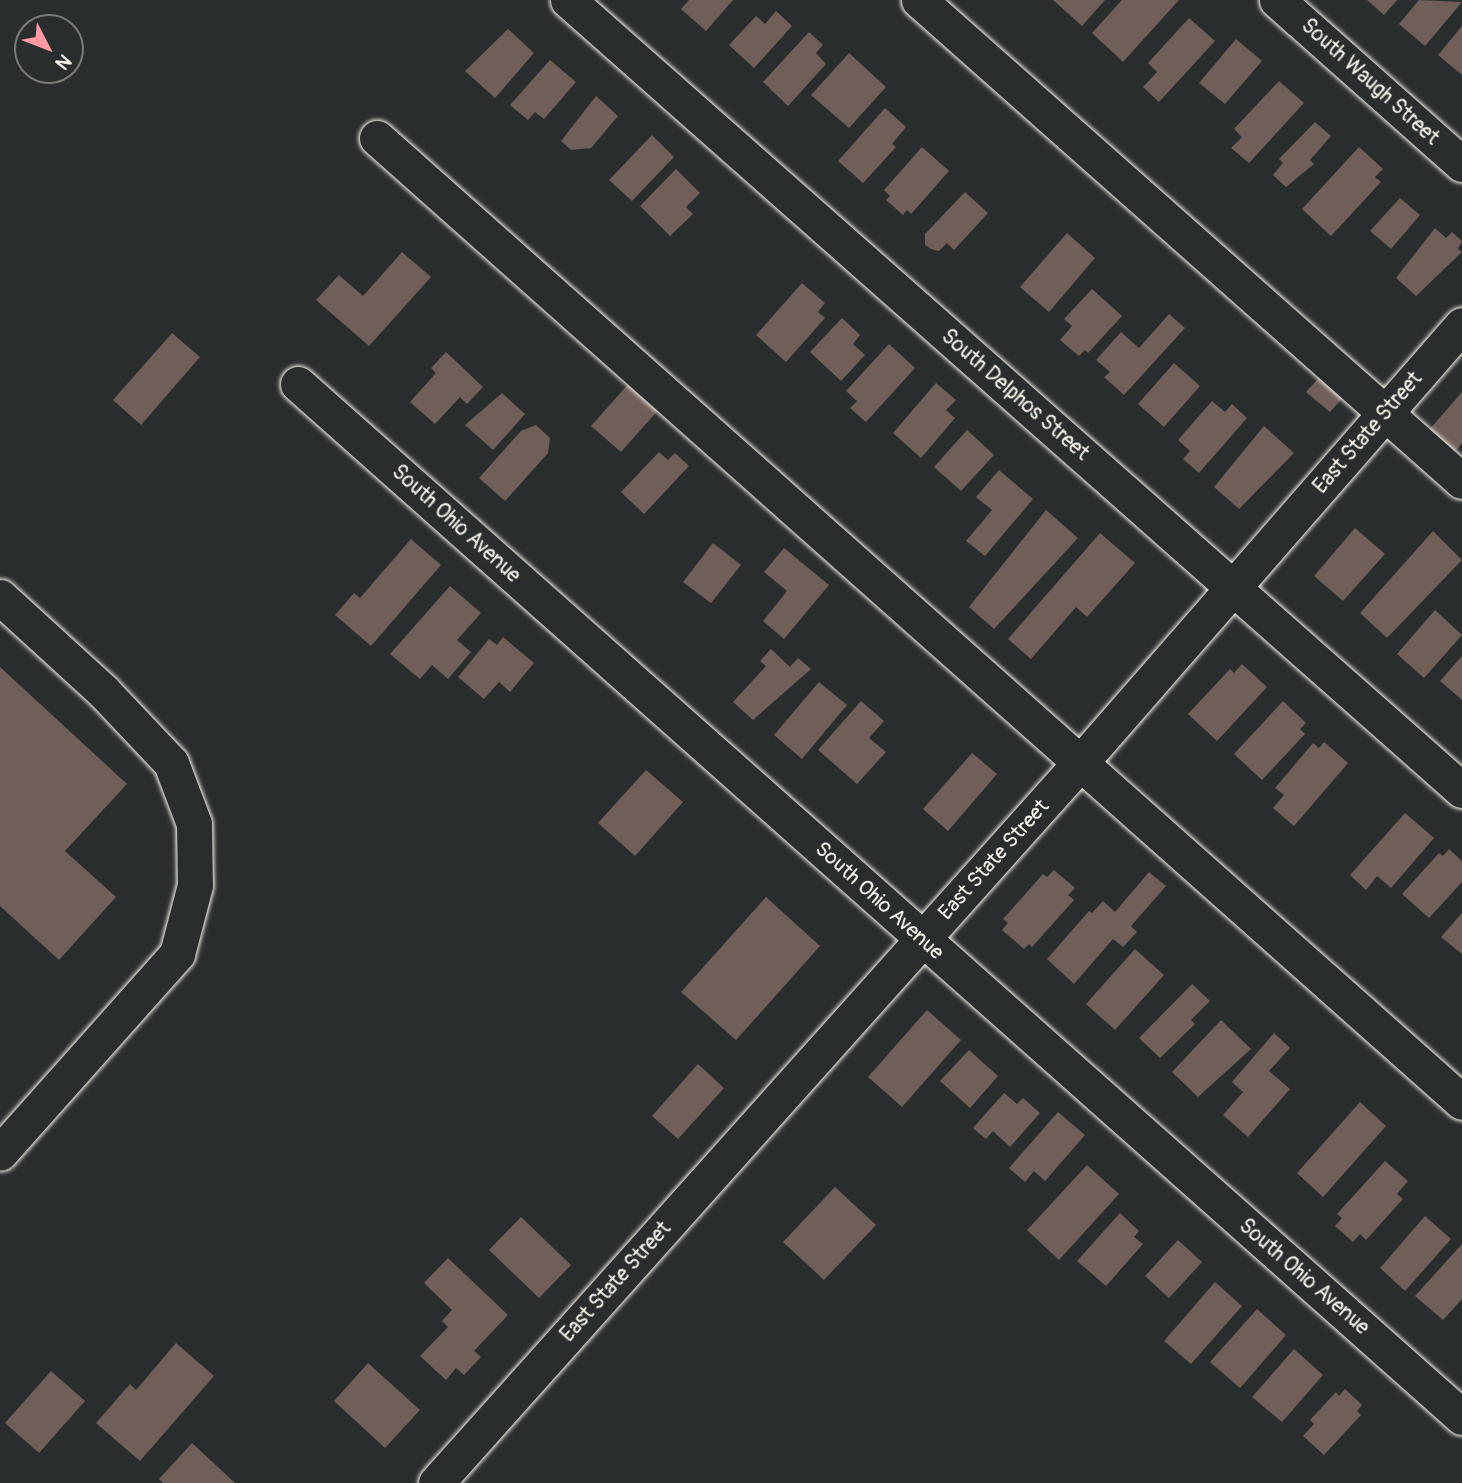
<!DOCTYPE html>
<style>
body{margin:0}
#map{position:relative;width:1462px;height:1483px;overflow:hidden;background:#2a2d2e;font-family:Pangolin,sans-serif}
div>[style]{position:absolute}
.building>*{inset:0;background:#705e58}
.roads{filter:drop-shadow(0 0 2px #f4f1e8) drop-shadow(0 0 2px #f4f1e8)}
.minor>*{height:35px;margin:-17.5px;padding:0 17.5px;transform-origin:17.5px;border-radius:17.5px;background:#2a2d2e}
span{translate:-50% -50%;white-space:nowrap;text-align:center;line-height:1.15;-webkit-text-stroke:6px #2a2d2e;paint-order:stroke}
.street-label{font-size:21px;color:#f4f1e8}
.north{position:absolute;left:14px;top:14px;width:70px;height:70px;box-sizing:border-box;background:#2a2d2e;border:2px solid #7b7b78;border-radius:50%;rotate:132deg;font-size:19px;font-weight:700;line-height:28px;text-align:center;color:#f4f1e8}
.north::after{content:'';display:block;margin:auto;width:24px;height:32px;background:#ff9aa2;clip-path:polygon(50% 0,100% 100%,50% 72%,0 100%)}
</style>
<div id="map">
<div class="building">
<i style="clip-path:polygon(689px 0,733px 0,706px 31px,681px 9px)"></i>
<i style="clip-path:polygon(1053px 0,1105px 0,1082px 26px)"></i>
<i style="clip-path:polygon(1122px 0,1179px 0,1123px 62px,1092px 33px)"></i>
<i style="clip-path:polygon(1367px 0,1397px 0,1384px 15px)"></i>
<i style="clip-path:polygon(1419px 0,1462px 2px,1425px 46px,1399px 24px)"></i>
<i style="clip-path:polygon(776px 11px,792px 26px,754px 68px,729px 45px,756px 16px,765px 24px)"></i>
<i style="clip-path:polygon(1189px 18px,1215px 41px,1159px 102px,1143px 87px,1157px 72px,1148px 63px)"></i>
<i style="clip-path:polygon(1462px 26px,1462px 75px,1438px 55px)"></i>
<i style="clip-path:polygon(508px 29px,534px 53px,495px 98px,465px 71px)"></i>
<i style="clip-path:polygon(809px 32px,823px 45px,816px 53px,826px 64px,788px 106px,763px 82px)"></i>
<i style="clip-path:polygon(1236px 39px,1262px 61px,1225px 104px,1199px 83px)"></i>
<i style="clip-path:polygon(849px 53px,886px 87px,849px 128px,811px 95px)"></i>
<i style="clip-path:polygon(550px 60px,576px 82px,544px 119px,535px 112px,528px 120px,510px 105px)"></i>
<i style="clip-path:polygon(1279px 81px,1304px 103px,1249px 163px,1231px 148px,1242px 137px,1234px 129px)"></i>
<i style="clip-path:polygon(596px 96px,618px 116px,591px 148px,571px 150px,561px 141px)"></i>
<i style="clip-path:polygon(885px 108px,906px 127px,892px 144px,896px 147px,863px 183px,838px 161px)"></i>
<i style="clip-path:polygon(1315px 122px,1331px 136px,1310px 160px,1314px 164px,1286px 187px,1273px 175px,1283px 163px,1279px 159px)"></i>
<i style="clip-path:polygon(652px 135px,674px 157px,632px 201px,609px 180px)"></i>
<i style="clip-path:polygon(922px 147px,949px 171px,911px 214px,907px 210px,903px 215px,886px 200px,890px 196px,884px 190px)"></i>
<i style="clip-path:polygon(1359px 147px,1383px 169px,1375px 177px,1381px 182px,1331px 236px,1302px 209px)"></i>
<i style="clip-path:polygon(676px 169px,700px 193px,686px 207px,693px 214px,670px 236px,640px 206px)"></i>
<i style="clip-path:polygon(965px 192px,988px 213px,954px 250px,947px 243px,939px 251px,931px 249px,925px 245px,925px 234px)"></i>
<i style="clip-path:polygon(1400px 198px,1420px 215px,1391px 249px,1370px 231px)"></i>
<i style="clip-path:polygon(1435px 228px,1446px 238px,1452px 232px,1462px 241px,1458px 249px,1462px 252px,1416px 296px,1396px 278px)"></i>
<i style="clip-path:polygon(1067px 233px,1095px 258px,1049px 312px,1020px 287px)"></i>
<i style="clip-path:polygon(402px 252px,431px 277px,369px 346px,316px 300px,339px 275px,363px 296px)"></i>
<i style="clip-path:polygon(802px 283px,825px 303px,818px 312px,825px 318px,786px 362px,756px 335px)"></i>
<i style="clip-path:polygon(1092px 289px,1122px 316px,1088px 353px,1085px 350px,1079px 356px,1060px 340px,1072px 326px,1064px 319px)"></i>
<i style="clip-path:polygon(1169px 314px,1185px 328px,1124px 395px,1104px 377px,1110px 372px,1096px 360px,1121px 332px,1139px 348px)"></i>
<i style="clip-path:polygon(842px 318px,860px 335px,853px 344px,865px 355px,841px 381px,810px 352px)"></i>
<i style="clip-path:polygon(172px 333px,200px 357px,141px 425px,113px 400px)"></i>
<i style="clip-path:polygon(889px 344px,915px 368px,866px 422px,850px 408px,857px 401px,846px 391px)"></i>
<i style="clip-path:polygon(446px 352px,483px 387px,467px 404px,460px 397px,435px 424px,410px 402px,436px 373px,431px 368px)"></i>
<i style="clip-path:polygon(1174px 363px,1200px 386px,1164px 427px,1138px 404px)"></i>
<i style="clip-path:polygon(1325px 371px,1349px 391px,1330px 412px,1306px 392px)"></i>
<i style="clip-path:polygon(631px 381px,660px 408px,621px 452px,591px 426px)"></i>
<i style="clip-path:polygon(936px 383px,956px 400px,946px 410px,955px 418px,921px 458px,893px 433px)"></i>
<i style="clip-path:polygon(1462px 392px,1462px 443px,1455px 452px,1429px 430px)"></i>
<i style="clip-path:polygon(502px 393px,525px 414px,493px 450px,465px 425px)"></i>
<i style="clip-path:polygon(1212px 401px,1225px 412px,1232px 404px,1247px 418px,1199px 473px,1183px 459px,1190px 451px,1178px 440px)"></i>
<i style="clip-path:polygon(536px 425px,550px 438px,548px 453px,505px 501px,479px 478px,521px 431px)"></i>
<i style="clip-path:polygon(1264px 426px,1294px 453px,1239px 509px,1214px 487px)"></i>
<i style="clip-path:polygon(967px 430px,994px 455px,961px 491px,934px 467px)"></i>
<i style="clip-path:polygon(659px 452px,668px 460px,675px 453px,689px 466px,644px 514px,621px 492px)"></i>
<i style="clip-path:polygon(999px 470px,1033px 499px,985px 556px,966px 541px,992px 510px,976px 497px)"></i>
<i style="clip-path:polygon(1046px 510px,1078px 538px,994px 629px,969px 607px)"></i>
<i style="clip-path:polygon(1355px 528px,1385px 554px,1343px 601px,1314px 576px)"></i>
<i style="clip-path:polygon(1433px 531px,1462px 560px,1387px 638px,1360px 613px)"></i>
<i style="clip-path:polygon(1100px 533px,1135px 563px,1087px 617px,1076px 607px,1031px 659px,1008px 639px)"></i>
<i style="clip-path:polygon(411px 539px,441px 565px,371px 646px,335px 615px,354px 593px,360px 598px)"></i>
<i style="clip-path:polygon(713px 543px,741px 565px,711px 603px,683px 582px)"></i>
<i style="clip-path:polygon(784px 548px,829px 585px,784px 639px,763px 621px,787px 591px,764px 572px)"></i>
<i style="clip-path:polygon(450px 586px,481px 613px,457px 640px,471px 652px,448px 679px,432px 665px,420px 679px,390px 654px)"></i>
<i style="clip-path:polygon(1435px 610px,1462px 635px,1424px 678px,1397px 654px)"></i>
<i style="clip-path:polygon(503px 637px,534px 663px,510px 692px,499px 682px,484px 699px,458px 677px,489px 639px,497px 645px)"></i>
<i style="clip-path:polygon(771px 649px,790px 667px,798px 658px,811px 669px,753px 720px,733px 702px,766px 666px,760px 661px)"></i>
<i style="clip-path:polygon(1462px 656px,1462px 700px,1440px 681px)"></i>
<i style="clip-path:polygon(1242px 664px,1267px 687px,1217px 741px,1188px 714px,1230px 669px,1234px 673px)"></i>
<i style="clip-path:polygon(0 667px,127px 784px,65px 851px,116px 897px,59px 960px,0 906px)"></i>
<i style="clip-path:polygon(819px 682px,847px 705px,802px 759px,774px 735px)"></i>
<i style="clip-path:polygon(861px 701px,884px 721px,869px 738px,886px 752px,857px 784px,818px 750px)"></i>
<i style="clip-path:polygon(1283px 701px,1306px 723px,1300px 729px,1305px 734px,1262px 780px,1234px 754px)"></i>
<i style="clip-path:polygon(1324px 742px,1348px 763px,1294px 826px,1273px 808px,1284px 795px,1275px 788px,1313px 743px,1319px 748px)"></i>
<i style="clip-path:polygon(972px 753px,997px 774px,948px 831px,923px 809px)"></i>
<i style="clip-path:polygon(646px 770px,683px 802px,635px 856px,598px 823px)"></i>
<i style="clip-path:polygon(1405px 813px,1434px 838px,1391px 888px,1377px 876px,1366px 890px,1350px 875px)"></i>
<i style="clip-path:polygon(1449px 849px,1462px 861px,1462px 882px,1429px 918px,1402px 894px,1439px 853px,1443px 856px)"></i>
<i style="clip-path:polygon(1054px 870px,1075px 888px,1068px 895px,1074px 900px,1032px 947px,1029px 944px,1024px 949px,1002px 930px,1008px 923px,1003px 919px,1043px 874px,1047px 877px)"></i>
<i style="clip-path:polygon(1149px 872px,1166px 886px,1131px 926px,1137px 932px,1123px 947px,1113px 939px,1074px 984px,1047px 959px,1089px 911px,1092px 913px,1103px 901px,1115px 912px)"></i>
<i style="clip-path:polygon(766px 897px,820px 946px,736px 1040px,681px 992px)"></i>
<i style="clip-path:polygon(1462px 913px,1462px 954px,1441px 937px)"></i>
<i style="clip-path:polygon(1135px 949px,1164px 975px,1115px 1030px,1086px 1004px)"></i>
<i style="clip-path:polygon(1192px 984px,1210px 1001px,1191px 1020px,1195px 1024px,1160px 1058px,1139px 1038px)"></i>
<i style="clip-path:polygon(927px 1010px,961px 1040px,902px 1107px,868px 1077px)"></i>
<i style="clip-path:polygon(1221px 1020px,1251px 1049px,1198px 1097px,1172px 1072px)"></i>
<i style="clip-path:polygon(1274px 1033px,1290px 1048px,1269px 1071px,1290px 1089px,1248px 1137px,1223px 1115px,1243px 1092px,1232px 1082px)"></i>
<i style="clip-path:polygon(969px 1050px,998px 1076px,970px 1108px,940px 1081px)"></i>
<i style="clip-path:polygon(698px 1064px,724px 1088px,678px 1139px,652px 1116px)"></i>
<i style="clip-path:polygon(1004px 1093px,1017px 1104px,1023px 1098px,1040px 1113px,1010px 1147px,993px 1131px,986px 1139px,973px 1128px)"></i>
<i style="clip-path:polygon(1360px 1102px,1386px 1126px,1323px 1197px,1297px 1173px)"></i>
<i style="clip-path:polygon(1058px 1112px,1085px 1135px,1045px 1181px,1034px 1171px,1025px 1182px,1009px 1168px)"></i>
<i style="clip-path:polygon(1385px 1161px,1408px 1181px,1397px 1194px,1403px 1199px,1366px 1240px,1360px 1234px,1353px 1242px,1335px 1226px,1342px 1218px,1337px 1214px)"></i>
<i style="clip-path:polygon(1087px 1165px,1119px 1194px,1059px 1260px,1027px 1230px)"></i>
<i style="clip-path:polygon(835px 1187px,876px 1225px,824px 1280px,783px 1242px)"></i>
<i style="clip-path:polygon(1120px 1213px,1139px 1231px,1134px 1237px,1143px 1244px,1106px 1286px,1077px 1261px)"></i>
<i style="clip-path:polygon(1425px 1216px,1451px 1239px,1405px 1291px,1380px 1268px)"></i>
<i style="clip-path:polygon(521px 1217px,571px 1265px,539px 1298px,489px 1250px)"></i>
<i style="clip-path:polygon(1178px 1240px,1202px 1262px,1169px 1298px,1145px 1276px)"></i>
<i style="clip-path:polygon(1462px 1244px,1462px 1299px,1443px 1320px,1415px 1296px)"></i>
<i style="clip-path:polygon(448px 1258px,508px 1315px,474px 1351px,481px 1357px,464px 1375px,456px 1368px,446px 1380px,420px 1356px,448px 1327px,442px 1321px,452px 1310px,424px 1283px)"></i>
<i style="clip-path:polygon(1215px 1282px,1242px 1306px,1191px 1364px,1164px 1341px)"></i>
<i style="clip-path:polygon(1257px 1309px,1286px 1335px,1240px 1388px,1210px 1362px)"></i>
<i style="clip-path:polygon(176px 1343px,214px 1376px,140px 1461px,96px 1423px,130px 1384px,136px 1390px)"></i>
<i style="clip-path:polygon(1294px 1349px,1323px 1375px,1282px 1422px,1252px 1397px)"></i>
<i style="clip-path:polygon(368px 1363px,420px 1410px,385px 1448px,334px 1401px)"></i>
<i style="clip-path:polygon(51px 1371px,85px 1401px,39px 1453px,5px 1423px)"></i>
<i style="clip-path:polygon(1345px 1389px,1362px 1405px,1357px 1411px,1361px 1415px,1324px 1455px,1303px 1436px,1314px 1424px,1310px 1420px,1336px 1392px,1339px 1396px)"></i>
<i style="clip-path:polygon(192px 1443px,235px 1483px,163px 1483px,159px 1479px)"></i>
</div>
<div class="roads">
<div class="minor">
<i style="left:568px;top:0;width:1193px;rotate:41.47deg"></i>
<i style="left:919px;top:0;width:725px;rotate:41.54deg"></i>
<i style="left:1277px;top:0;width:247px;rotate:41.6deg"></i>
<i style="left:377px;top:138px;width:1451px;rotate:41.62deg"></i>
<i style="left:298px;top:384px;width:1556px;rotate:41.59deg"></i>
<i style="left:0;top:597px;width:139px;rotate:42.4deg"></i>
<i style="left:103px;top:691px;width:99px;rotate:46.6deg"></i>
<i style="left:171px;top:763px;width:65px;rotate:69.3deg"></i>
<i style="left:194px;top:824px;width:61px;rotate:89.1deg"></i>
<i style="left:195px;top:885px;width:71px;rotate:104.6deg"></i>
<i style="left:177px;top:954px;width:266px;rotate:131.7deg"></i>
<i style="left:436px;top:1483px;width:966px;rotate:-48.19deg"></i>
<i style="left:1080px;top:763px;width:581px;rotate:-48.91deg"></i>
</div>
</div>
<div class="street-label">
<span style="left:1370px;top:82px;rotate:42deg">South Waugh Street</span>
<span style="left:1015px;top:395px;rotate:41deg">South Delphos Street</span>
<span style="left:1368px;top:433px;rotate:-49deg">East State Street</span>
<span style="left:456px;top:524px;rotate:42deg">South Ohio Avenue</span>
<span style="left:994px;top:860px;rotate:-48deg">East State Street</span>
<span style="left:879px;top:901px;rotate:42deg">South Ohio Avenue</span>
<span style="left:1304px;top:1277px;rotate:41deg">South Ohio Avenue</span>
<span style="left:616px;top:1282px;rotate:-48deg">East State Street</span>
</div>
<div class="north">N</div>
</div>
